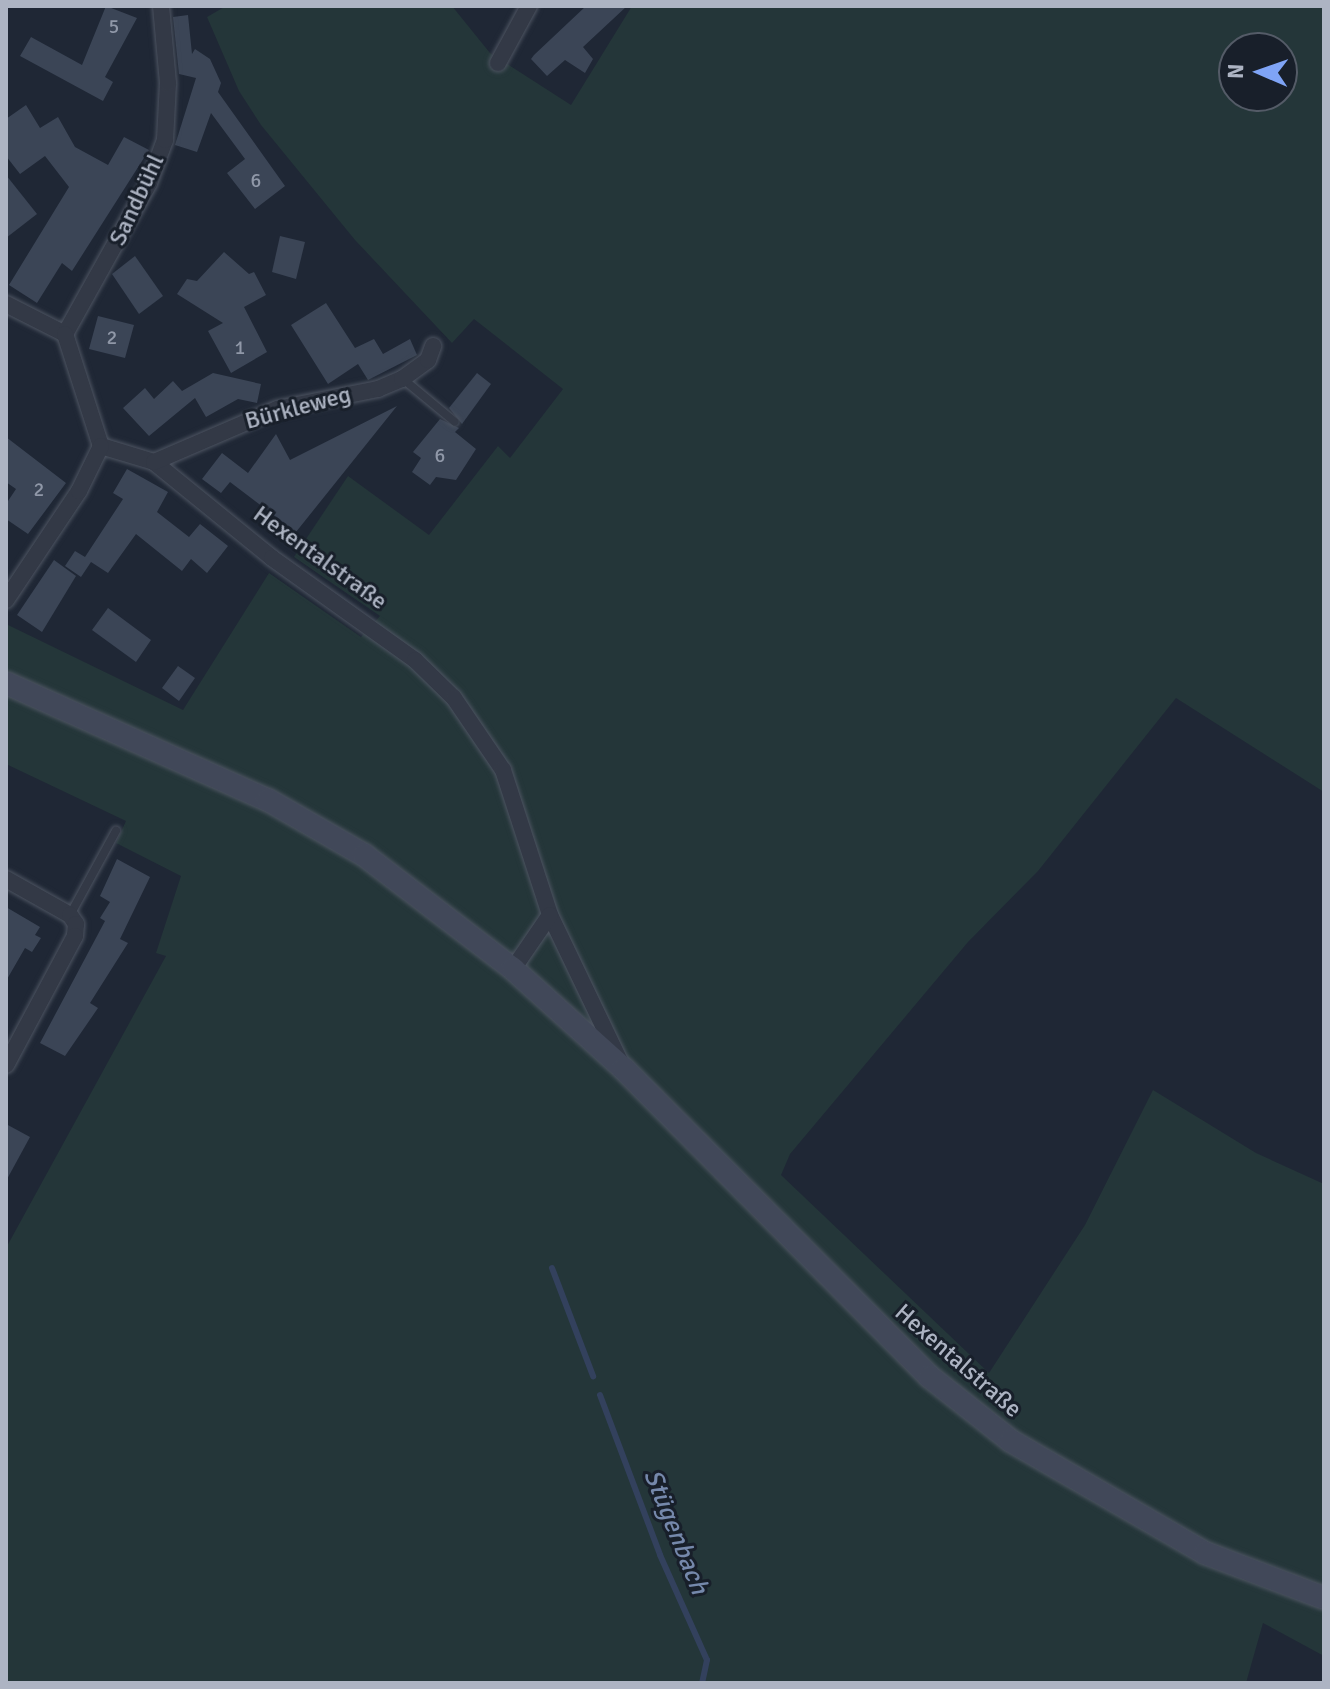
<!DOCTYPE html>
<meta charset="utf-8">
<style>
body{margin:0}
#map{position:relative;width:1330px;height:1689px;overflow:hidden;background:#1f2735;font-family:Signika,sans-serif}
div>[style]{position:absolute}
.green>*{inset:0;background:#243639}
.stream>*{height:6px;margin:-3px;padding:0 3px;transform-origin:3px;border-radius:3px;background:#33415d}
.building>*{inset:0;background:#3b4556}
.roads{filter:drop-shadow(0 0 2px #4d5461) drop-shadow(0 0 2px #4d5461)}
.lane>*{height:8px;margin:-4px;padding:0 4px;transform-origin:4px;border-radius:4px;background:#333946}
.street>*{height:16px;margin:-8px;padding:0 8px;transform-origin:8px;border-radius:8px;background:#333946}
.secondary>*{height:22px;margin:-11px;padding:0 11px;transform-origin:11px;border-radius:11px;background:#414859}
span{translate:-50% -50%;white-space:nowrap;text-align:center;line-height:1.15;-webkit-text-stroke:6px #181f2a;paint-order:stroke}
.number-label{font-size:20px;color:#9098a8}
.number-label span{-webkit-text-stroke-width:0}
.street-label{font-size:24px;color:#adb4c3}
.water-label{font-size:26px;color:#7588ab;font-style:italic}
.frame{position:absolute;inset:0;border:8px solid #adb4c3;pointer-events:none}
.north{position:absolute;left:1218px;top:32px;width:80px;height:80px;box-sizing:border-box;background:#181f2a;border:2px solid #545b67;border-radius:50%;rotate:272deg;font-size:22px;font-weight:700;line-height:32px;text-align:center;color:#adb4c3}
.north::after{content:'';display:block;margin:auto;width:28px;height:36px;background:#7fa4f6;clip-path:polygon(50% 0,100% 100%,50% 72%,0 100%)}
</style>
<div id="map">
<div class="green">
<i style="clip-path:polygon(evenodd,226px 6px,452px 6px,490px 53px,571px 105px,632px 6px,1324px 6px,1324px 792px,1176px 698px,1038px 871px,968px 942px,790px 1154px,781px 1175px,989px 1373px,1085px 1225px,1153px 1090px,1256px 1153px,1324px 1184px,1324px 1656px,1263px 1623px,1246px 1683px,6px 1683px,6px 1248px,166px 956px,156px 953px,181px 876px,116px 843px,126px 821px,6px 764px,6px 624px,183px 710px,269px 573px,361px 637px,380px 616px,294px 557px,348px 476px,429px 535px,498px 446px,510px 458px,563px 389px,474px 319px,452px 343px,355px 240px,261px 125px,239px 91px,207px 17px,226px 6px,1234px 48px,1282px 48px,1282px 96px,1234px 96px,1234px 48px)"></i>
</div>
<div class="stream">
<i style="left:552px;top:1268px;width:116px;rotate:69.2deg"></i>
<i style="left:600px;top:1395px;width:171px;rotate:69.4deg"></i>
<i style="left:660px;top:1555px;width:115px;rotate:65.9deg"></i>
<i style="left:707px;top:1660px;width:24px;rotate:102deg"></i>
</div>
<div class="building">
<i style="clip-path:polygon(106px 6px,137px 18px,105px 77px,113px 82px,103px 101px,20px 56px,31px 37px,82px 65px)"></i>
<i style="clip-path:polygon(586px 6px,627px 6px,583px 47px,593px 59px,585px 73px,565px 60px,547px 76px,531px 59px,534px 55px)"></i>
<i style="clip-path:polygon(188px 15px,192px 54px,195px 49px,210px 59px,221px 83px,218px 92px,285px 186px,255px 209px,227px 173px,245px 159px,211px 113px,197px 152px,175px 145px,196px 78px,179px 74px,173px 17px)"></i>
<i style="clip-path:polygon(26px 105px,40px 128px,58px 117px,75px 147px,108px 165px,124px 137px,149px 150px,72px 271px,62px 263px,37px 303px,9px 285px,69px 187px,45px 156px,20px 174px,6px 156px,6px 119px)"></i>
<i style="clip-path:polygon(6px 175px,37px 214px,6px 238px)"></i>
<i style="clip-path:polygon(280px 236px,305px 242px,296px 279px,272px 272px)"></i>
<i style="clip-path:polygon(224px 252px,249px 274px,254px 272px,266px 295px,244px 307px,267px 352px,231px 373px,208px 331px,223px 323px,177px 294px,187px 279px,197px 281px)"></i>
<i style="clip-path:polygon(135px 256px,163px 296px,139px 314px,112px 274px)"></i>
<i style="clip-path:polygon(326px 303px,355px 348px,374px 339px,383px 354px,410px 339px,417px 355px,368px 380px,358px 364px,328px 384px,291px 325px)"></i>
<i style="clip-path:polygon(98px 316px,134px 325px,125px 358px,89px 349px)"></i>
<i style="clip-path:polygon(213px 373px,261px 384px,257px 403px,238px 399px,206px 417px,195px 398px,149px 436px,123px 408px,145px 388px,154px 399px,173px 381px,182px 391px)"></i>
<i style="clip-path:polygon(477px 373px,491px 384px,462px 424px,449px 408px)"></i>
<i style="clip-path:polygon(397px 406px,296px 532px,230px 482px,221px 493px,202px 479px,222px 453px,248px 473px,276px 434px,290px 460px)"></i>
<i style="clip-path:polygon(440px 419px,459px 428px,455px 432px,476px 449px,456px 480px,436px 477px,430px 485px,412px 472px,421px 458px,413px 452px)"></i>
<i style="clip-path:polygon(6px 437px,66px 483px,28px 534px,6px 519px,6px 504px,16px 489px,6px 482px)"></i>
<i style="clip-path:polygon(127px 469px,168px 492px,157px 512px,189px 537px,200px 524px,228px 546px,207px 573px,191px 559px,182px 571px,136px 534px,108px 573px,91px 562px,81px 577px,65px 566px,75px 551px,85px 557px,123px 499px,113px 493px)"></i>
<i style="clip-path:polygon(54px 560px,76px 576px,42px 632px,17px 615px)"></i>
<i style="clip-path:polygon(108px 608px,151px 640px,136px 662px,92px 630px)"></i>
<i style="clip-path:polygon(178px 666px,195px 678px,179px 701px,162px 688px)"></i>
<i style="clip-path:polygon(117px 859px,150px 877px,120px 939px,128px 943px,90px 1003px,98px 1008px,65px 1056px,40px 1043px,105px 921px,100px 918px,110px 902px,100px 896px)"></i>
<i style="clip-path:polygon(6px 907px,40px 927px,35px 935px,41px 938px,32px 952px,25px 948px,6px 981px)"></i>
<i style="clip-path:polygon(6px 1124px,30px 1137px,6px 1181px)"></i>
</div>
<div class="roads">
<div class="lane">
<i style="left:403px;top:379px;width:67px;rotate:39.6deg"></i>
<i style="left:70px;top:915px;width:96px;rotate:-61.3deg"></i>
</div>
<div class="street">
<i style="left:498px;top:63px;width:65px;rotate:-61.5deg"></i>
<i style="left:6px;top:304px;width:66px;rotate:27deg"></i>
<i style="left:65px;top:334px;width:173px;rotate:-60.9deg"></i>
<i style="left:149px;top:183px;width:46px;rotate:-69.6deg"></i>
<i style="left:165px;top:140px;width:57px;rotate:-87deg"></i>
<i style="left:168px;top:83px;width:77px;rotate:-95.2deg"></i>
<i style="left:65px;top:334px;width:118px;rotate:72.2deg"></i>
<i style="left:101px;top:446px;width:55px;rotate:16.8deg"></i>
<i style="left:154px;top:462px;width:152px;rotate:39.1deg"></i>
<i style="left:272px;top:558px;width:176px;rotate:35.5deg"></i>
<i style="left:415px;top:660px;width:54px;rotate:44.3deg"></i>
<i style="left:454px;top:698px;width:87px;rotate:55.8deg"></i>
<i style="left:503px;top:770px;width:152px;rotate:72deg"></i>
<i style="left:550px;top:915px;width:162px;rotate:64.4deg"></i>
<i style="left:154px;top:462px;width:134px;rotate:-23.3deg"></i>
<i style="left:277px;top:409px;width:103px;rotate:-11.2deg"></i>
<i style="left:378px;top:389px;width:26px;rotate:-23deg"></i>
<i style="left:402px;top:379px;width:32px;rotate:-36deg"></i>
<i style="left:428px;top:360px;width:15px;rotate:-70deg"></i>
<i style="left:6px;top:600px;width:131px;rotate:-56.2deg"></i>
<i style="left:79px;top:491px;width:50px;rotate:-63.9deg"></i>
<i style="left:6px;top:879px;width:73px;rotate:29.4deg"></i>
<i style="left:70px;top:915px;width:11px;rotate:56deg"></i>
<i style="left:76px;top:924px;width:12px;rotate:95deg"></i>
<i style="left:75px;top:936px;width:146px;rotate:118.1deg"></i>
<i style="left:513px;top:969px;width:65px;rotate:-55.6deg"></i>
</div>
<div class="secondary">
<i style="left:6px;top:683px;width:287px;rotate:24.1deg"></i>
<i style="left:268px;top:800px;width:111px;rotate:29.8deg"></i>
<i style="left:364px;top:855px;width:188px;rotate:37.4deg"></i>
<i style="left:513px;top:969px;width:149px;rotate:42deg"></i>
<i style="left:624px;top:1069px;width:434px;rotate:45.2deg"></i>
<i style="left:930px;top:1377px;width:103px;rotate:38.3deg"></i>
<i style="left:1011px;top:1441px;width:224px;rotate:30deg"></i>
<i style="left:1205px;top:1553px;width:127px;rotate:20.7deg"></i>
</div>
</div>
<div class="number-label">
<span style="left:114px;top:26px">5</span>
<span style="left:256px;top:180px">6</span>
<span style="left:112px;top:337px">2</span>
<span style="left:240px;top:347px">1</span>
<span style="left:440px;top:455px">6</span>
<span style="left:39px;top:489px">2</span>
</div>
<div class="street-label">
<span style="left:137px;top:200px;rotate:-65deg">Sandbühl</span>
<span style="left:298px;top:408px;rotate:-15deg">Bürkleweg</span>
<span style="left:320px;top:558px;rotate:36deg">Hexentalstraße</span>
<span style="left:958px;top:1361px;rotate:41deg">Hexentalstraße</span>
</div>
<div class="water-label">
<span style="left:675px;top:1532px;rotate:68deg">Stügenbach</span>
</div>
<div class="frame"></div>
<div class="north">N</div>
</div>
